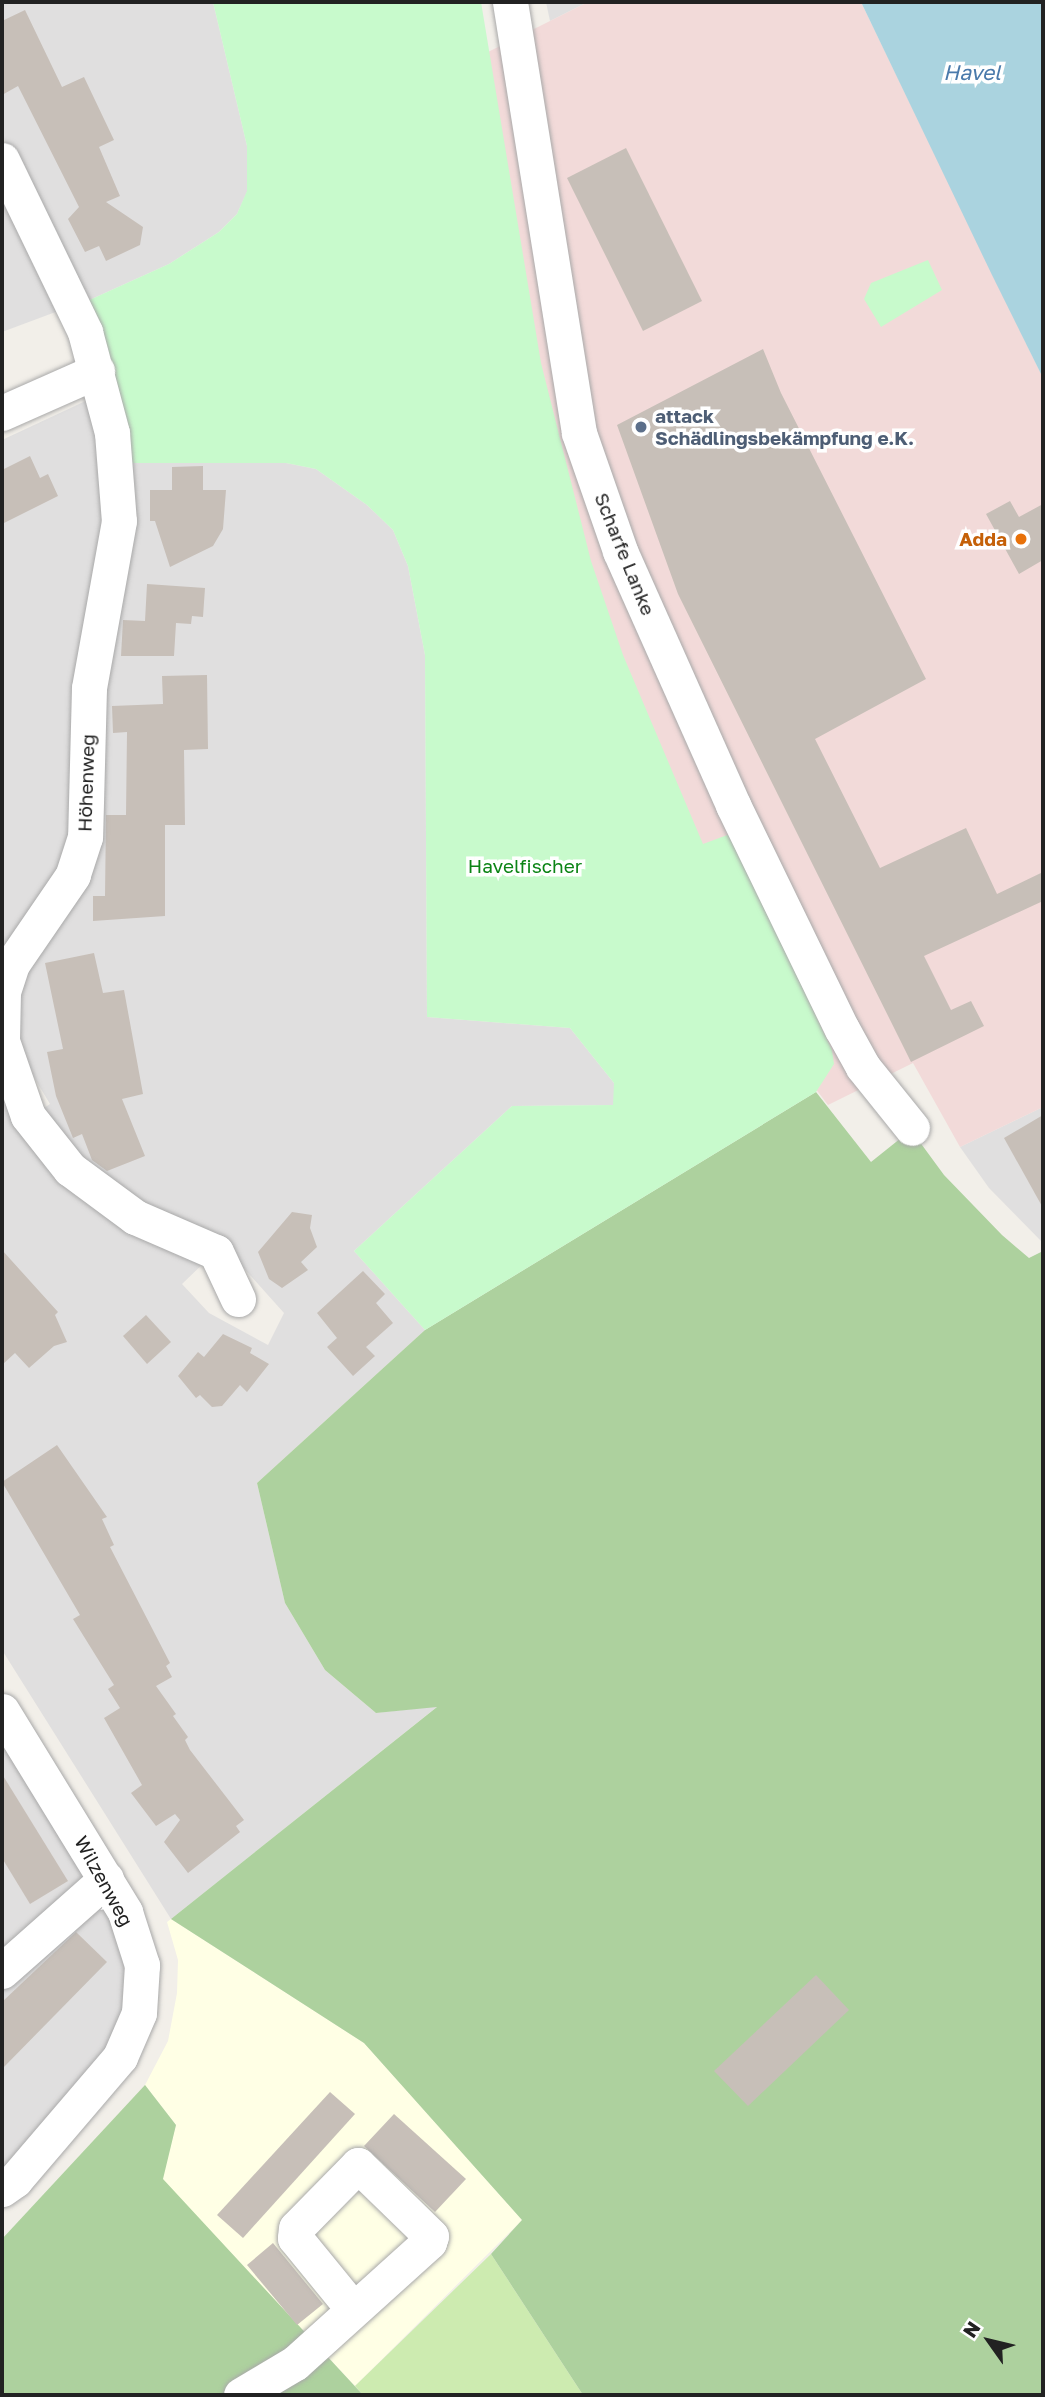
<!DOCTYPE html>
<meta charset="utf-8">
<style>
body{margin:0}
#map{position:relative;width:1045px;height:2397px;overflow:hidden;background:#f2efe9;font-family:"Golos Text",sans-serif}
div>[style]{position:absolute}
.residential>*{inset:0;background:#e0dfdf}
.commercial>*{inset:0;background:#f2dad9}
.education>*{inset:0;background:#ffffe5}
.grass>*{inset:0;background:#cdebb0}
.forest>*{inset:0;background:#add19e}
.park>*{inset:0;background:#c8facc}
.water>*{inset:0;background:#aad3df}
.building>*{inset:0;background:#c7bfb8}
.roads{filter:drop-shadow(0 0 2px #a9a9a9) drop-shadow(0 0 2px #a9a9a9)}
.minor>*{height:35px;margin:-17.5px;padding:0 17.5px;transform-origin:17.5px;border-radius:17.5px;background:#fff}
.dots>*{width:19px;height:19px;translate:-50% -50%;box-sizing:border-box;border:4px solid #fff;border-radius:50%}
span{translate:-50% -50%;white-space:nowrap;text-align:center;line-height:1.15;-webkit-text-stroke:7px #fff;paint-order:stroke}
.service-label{font-size:19px;color:#4e5e75;font-weight:700}
.left{translate:0 -50%;text-align:left}
.food-label{font-size:19px;color:#c56008;font-weight:700}
.right{translate:-100% -50%;text-align:right}
.street-label{font-size:19px;color:#222}
.park-label{font-size:19px;color:#0c8416}
.water-label{font-size:21px;color:#4a7aab;font-style:italic}
.frame{position:absolute;inset:0;border:4px solid #222;pointer-events:none}
.north{position:absolute;left:954px;top:2306px;width:70px;height:70px;-webkit-text-stroke:5px #fff;paint-order:stroke;rotate:304deg;font-size:19px;font-weight:700;line-height:28px;text-align:center;color:#222}
.north::after{content:'';display:block;margin:auto;width:24px;height:32px;background:#222;clip-path:polygon(50% 0,100% 100%,50% 72%,0 100%)}
</style>
<div id="map">
<div class="residential">
<i style="clip-path:polygon(2px 2px,213px 2px,247px 146px,247px 192px,237px 214px,219px 232px,169px 264px,85px 302px,2px 135px)"></i>
<i style="clip-path:polygon(546px 2px,588px 2px,550px 21px)"></i>
<i style="clip-path:polygon(2px 183px,61px 310px,2px 332px)"></i>
<i style="clip-path:polygon(94px 397px,108px 464px,74px 839px,2px 961px,2px 440px)"></i>
<i style="clip-path:polygon(128px 463px,286px 463px,316px 469px,367px 505px,393px 530px,408px 566px,425px 655px,427px 1017px,570px 1028px,614px 1083px,614px 1105px,512px 1106px,354px 1251px,425px 1330px,257px 1483px,285px 1603px,325px 1670px,376px 1713px,438px 1706px,171px 1919px,2px 1650px,2px 1069px,23px 1119px,65px 1173px,124px 1218px,211px 1256px,182px 1284px,209px 1313px,268px 1345px,284px 1313px,224px 1246px,149px 1216px,107px 1192px,74px 1164px,35px 1114px,50px 1104px,20px 1054px,16px 1055px,14px 991px,30px 952px,74px 892px,94px 842px,100px 794px,100px 692px,127px 559px,131px 512px)"></i>
<i style="clip-path:polygon(1043px 1107px,1043px 1243px,989px 1188px,960px 1147px)"></i>
<i style="clip-path:polygon(2px 1739px,104px 1901px,125px 1959px,121px 2024px,109px 2052px,2px 2173px)"></i>
</div>
<div class="commercial">
<i style="clip-path:polygon(588px 2px,861px 2px,1043px 378px,1043px 1107px,960px 1147px,913px 1063px,828px 1105px,760px 1016px,372px 110px)"></i>
</div>
<div class="education">
<i style="clip-path:polygon(171px 1919px,364px 2043px,522px 2220px,355px 2386px,162px 2179px,176px 2125px,145px 2085px,168px 2041px,177px 1993px,178px 1960px,167px 1922px)"></i>
</div>
<div class="grass">
<i style="clip-path:polygon(491px 2254px,583px 2395px,363px 2395px,355px 2386px)"></i>
</div>
<div class="forest">
<i style="clip-path:polygon(816px 1092px,871px 1162px,911px 1130px,944px 1175px,1002px 1235px,1029px 1258px,1043px 1251px,1043px 2395px,583px 2395px,491px 2254px,522px 2220px,364px 2043px,171px 1919px,437px 1707px,376px 1713px,325px 1670px,285px 1603px,257px 1483px,425px 1330px)"></i>
<i style="clip-path:polygon(145px 2085px,176px 2125px,163px 2179px,363px 2395px,2px 2395px,2px 2239px)"></i>
</div>
<div class="park">
<i style="clip-path:polygon(213px 2px,481px 2px,541px 363px,591px 561px,623px 655px,703px 844px,730px 834px,832px 1050px,834px 1064px,816px 1092px,425px 1330px,354px 1251px,512px 1106px,613px 1105px,614px 1083px,570px 1028px,427px 1017px,425px 655px,408px 566px,393px 530px,367px 505px,316px 469px,286px 463px,128px 463px,85px 302px,169px 264px,219px 232px,237px 214px,247px 191px,247px 146px)"></i>
<i style="clip-path:polygon(928px 260px,942px 290px,881px 327px,864px 299px,871px 283px)"></i>
</div>
<div class="water">
<i style="clip-path:polygon(861px 2px,1043px 2px,1043px 378px,992px 275px)"></i>
</div>
<div class="building">
<i style="clip-path:polygon(25px 10px,62px 87px,84px 77px,114px 140px,99px 147px,120px 196px,106px 202px,143px 227px,140px 245px,106px 261px,99px 246px,85px 252px,68px 219px,79px 207px,18px 86px,2px 95px,2px 21px)"></i>
<i style="clip-path:polygon(626px 148px,702px 301px,643px 331px,567px 178px)"></i>
<i style="clip-path:polygon(763px 349px,781px 393px,926px 679px,815px 739px,880px 868px,966px 828px,997px 894px,1043px 872px,1043px 901px,924px 956px,951px 1010px,971px 1001px,984px 1026px,911px 1062px,678px 594px,617px 425px)"></i>
<i style="clip-path:polygon(30px 456px,40px 478px,48px 474px,58px 496px,2px 524px,2px 470px)"></i>
<i style="clip-path:polygon(203px 466px,203px 490px,226px 490px,223px 529px,213px 546px,170px 567px,155px 521px,150px 521px,150px 490px,172px 490px,172px 467px)"></i>
<i style="clip-path:polygon(1010px 501px,1019px 517px,1043px 504px,1043px 560px,1019px 574px,986px 514px)"></i>
<i style="clip-path:polygon(147px 584px,205px 588px,203px 617px,192px 616px,191px 624px,176px 623px,174px 656px,121px 656px,123px 620px,145px 621px)"></i>
<i style="clip-path:polygon(207px 675px,208px 749px,184px 750px,185px 825px,165px 825px,165px 916px,93px 921px,93px 896px,105px 896px,106px 815px,126px 815px,127px 732px,113px 733px,112px 706px,163px 704px,162px 676px)"></i>
<i style="clip-path:polygon(94px 953px,103px 993px,124px 990px,143px 1094px,122px 1099px,145px 1156px,107px 1171px,92px 1160px,82px 1134px,73px 1138px,56px 1096px,47px 1052px,63px 1049px,45px 963px)"></i>
<i style="clip-path:polygon(1043px 1115px,1043px 1208px,1004px 1138px)"></i>
<i style="clip-path:polygon(292px 1212px,312px 1215px,310px 1228px,317px 1247px,301px 1262px,308px 1270px,282px 1288px,269px 1279px,258px 1252px)"></i>
<i style="clip-path:polygon(2px 1250px,58px 1312px,55px 1315px,67px 1342px,54px 1346px,29px 1368px,15px 1353px,2px 1365px)"></i>
<i style="clip-path:polygon(363px 1271px,385px 1294px,376px 1303px,393px 1323px,366px 1347px,375px 1356px,353px 1376px,327px 1347px,337px 1338px,317px 1313px)"></i>
<i style="clip-path:polygon(146px 1315px,171px 1342px,147px 1364px,123px 1336px)"></i>
<i style="clip-path:polygon(223px 1334px,252px 1348px,250px 1353px,269px 1364px,247px 1392px,240px 1385px,222px 1406px,212px 1407px,200px 1395px,196px 1398px,178px 1376px,198px 1352px,204px 1357px)"></i>
<i style="clip-path:polygon(57px 1445px,107px 1517px,102px 1519px,114px 1545px,110px 1547px,170px 1663px,166px 1666px,172px 1677px,156px 1686px,176px 1714px,173px 1716px,188px 1737px,185px 1740px,190px 1750px,244px 1820px,236px 1826px,240px 1832px,188px 1873px,164px 1842px,180px 1820px,175px 1814px,156px 1826px,131px 1793px,142px 1785px,104px 1718px,120px 1708px,108px 1689px,114px 1685px,73px 1619px,80px 1615px,2px 1482px)"></i>
<i style="clip-path:polygon(2px 1774px,68px 1881px,30px 1904px,2px 1858px)"></i>
<i style="clip-path:polygon(76px 1932px,107px 1962px,2px 2069px,2px 2002px)"></i>
<i style="clip-path:polygon(816px 1975px,849px 2010px,748px 2106px,714px 2071px)"></i>
<i style="clip-path:polygon(330px 2092px,355px 2114px,243px 2238px,217px 2215px)"></i>
<i style="clip-path:polygon(394px 2114px,466px 2179px,435px 2212px,364px 2146px)"></i>
<i style="clip-path:polygon(273px 2243px,323px 2304px,297px 2325px,247px 2265px)"></i>
</div>
<div class="roads">
<div class="minor">
<i style="left:510px;top:2px;width:436px;rotate:80.9deg"></i>
<i style="left:579px;top:433px;width:125px;rotate:70.8deg"></i>
<i style="left:620px;top:551px;width:278px;rotate:66deg"></i>
<i style="left:733px;top:805px;width:249px;rotate:64.1deg"></i>
<i style="left:842px;top:1029px;width:43px;rotate:61.1deg"></i>
<i style="left:863px;top:1067px;width:78px;rotate:51.2deg"></i>
<i style="left:2px;top:160px;width:191px;rotate:64.2deg"></i>
<i style="left:85px;top:332px;width:105px;rotate:75deg"></i>
<i style="left:112px;top:433px;width:88px;rotate:85.5deg"></i>
<i style="left:119px;top:521px;width:170px;rotate:100.2deg"></i>
<i style="left:89px;top:688px;width:149px;rotate:91.5deg"></i>
<i style="left:85px;top:837px;width:40px;rotate:108deg"></i>
<i style="left:73px;top:875px;width:108px;rotate:124.4deg"></i>
<i style="left:12px;top:964px;width:29px;rotate:108deg"></i>
<i style="left:3px;top:992px;width:49px;rotate:91.2deg"></i>
<i style="left:2px;top:1041px;width:79px;rotate:70.9deg"></i>
<i style="left:28px;top:1116px;width:68px;rotate:51.6deg"></i>
<i style="left:70px;top:1169px;width:81px;rotate:36.4deg"></i>
<i style="left:135px;top:1217px;width:88px;rotate:23.4deg"></i>
<i style="left:216px;top:1252px;width:52px;rotate:64.9deg"></i>
<i style="left:2px;top:413px;width:104px;rotate:-23.9deg"></i>
<i style="left:2px;top:1711px;width:236px;rotate:58.5deg"></i>
<i style="left:125px;top:1912px;width:56px;rotate:72.2deg"></i>
<i style="left:142px;top:1965px;width:48px;rotate:93.6deg"></i>
<i style="left:139px;top:2013px;width:48px;rotate:113.4deg"></i>
<i style="left:120px;top:2057px;width:162px;rotate:130.5deg"></i>
<i style="left:15px;top:2180px;width:16px;rotate:145deg"></i>
<i style="left:2px;top:1971px;width:139px;rotate:-41.5deg"></i>
<i style="left:241px;top:2395px;width:63px;rotate:-30.7deg"></i>
<i style="left:295px;top:2363px;width:181px;rotate:-42.1deg"></i>
<i style="left:429px;top:2242px;width:6px;rotate:-72deg"></i>
<i style="left:431px;top:2236px;width:102px;rotate:-135.8deg"></i>
<i style="left:358px;top:2165px;width:88px;rotate:134.5deg"></i>
<i style="left:296px;top:2228px;width:10px;rotate:96deg"></i>
<i style="left:295px;top:2238px;width:92px;rotate:50.8deg"></i>
</div>
</div>
<div class="dots">
<i style="left:641px;top:427px;background:#5c6f8a"></i>
<i style="left:1021px;top:539px;background:#e8710a"></i>
</div>
<div class="service-label">
<span class="left" style="left:655px;top:427px">attack<br>Schädlingsbekämpfung e.K.</span>
</div>
<div class="food-label">
<span class="right" style="left:1007px;top:539px">Adda</span>
</div>
<div class="street-label">
<span style="left:625px;top:554px;rotate:68deg">Scharfe Lanke</span>
<span style="left:86px;top:783px;rotate:-88deg">Höhenweg</span>
<span style="left:104px;top:1881px;rotate:61deg">Wilzenweg</span>
</div>
<div class="park-label">
<span style="left:525px;top:866px">Havelfischer</span>
</div>
<div class="water-label">
<span style="left:972px;top:72px">Havel</span>
</div>
<div class="frame"></div>
<div class="north">N</div>
</div>
